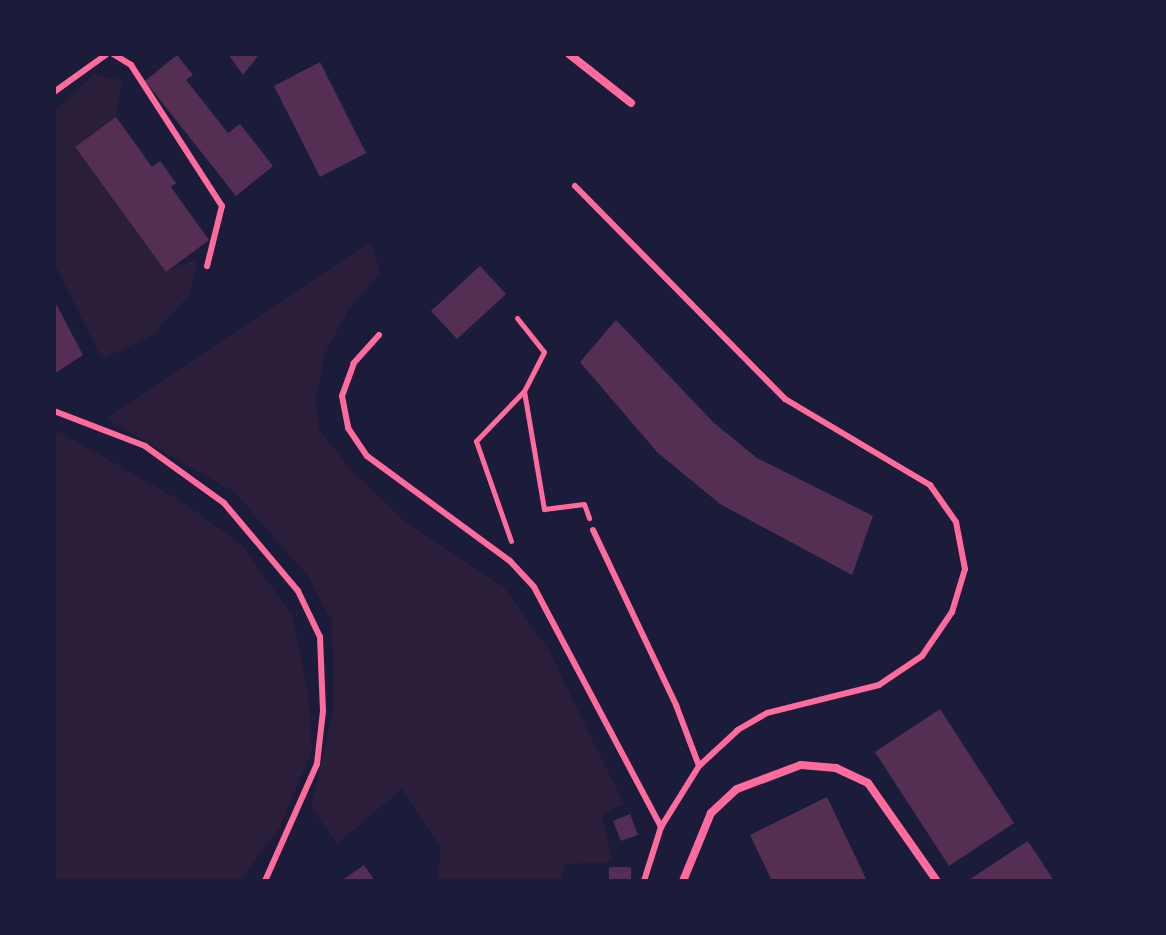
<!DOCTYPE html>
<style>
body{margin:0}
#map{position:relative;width:1166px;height:935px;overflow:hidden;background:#1b1b3a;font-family:Lato,sans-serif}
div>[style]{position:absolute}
.green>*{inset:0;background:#2a1e3b}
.building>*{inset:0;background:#542f53}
.path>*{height:5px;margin:-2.5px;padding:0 2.5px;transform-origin:2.5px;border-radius:2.5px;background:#ff6b9d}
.service>*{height:6px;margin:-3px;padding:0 3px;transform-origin:3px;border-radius:3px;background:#ff6b9d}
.minor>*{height:8px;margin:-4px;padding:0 4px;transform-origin:4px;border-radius:4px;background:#ff6b9d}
span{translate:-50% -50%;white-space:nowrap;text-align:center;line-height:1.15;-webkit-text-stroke:6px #1b1b3a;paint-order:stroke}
.frame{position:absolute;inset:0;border:56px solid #1b1b3a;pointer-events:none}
</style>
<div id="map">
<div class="green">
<i style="clip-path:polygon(94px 74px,122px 80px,116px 117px,75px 148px,165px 271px,198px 259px,189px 295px,152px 336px,102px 359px,54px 263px,54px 112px)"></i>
<i style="clip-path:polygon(370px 242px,381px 273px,350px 307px,325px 353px,316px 399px,319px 429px,351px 470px,407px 523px,504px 587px,548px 649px,624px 804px,602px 815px,613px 862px,565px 864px,561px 881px,437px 881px,441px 847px,402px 789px,337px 844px,311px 807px,333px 711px,333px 669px,332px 622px,308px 576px,234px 492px,106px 419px)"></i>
<i style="clip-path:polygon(58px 431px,181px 501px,242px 545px,293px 617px,308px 692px,312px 750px,280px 827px,240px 881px,54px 881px,54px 435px)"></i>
</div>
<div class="building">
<i style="clip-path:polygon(228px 54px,257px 54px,258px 56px,243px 75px)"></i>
<i style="clip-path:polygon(177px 55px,193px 75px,186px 80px,228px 133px,240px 124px,273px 166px,236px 196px,145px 81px)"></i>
<i style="clip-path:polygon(320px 62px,366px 153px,320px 177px,274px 86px)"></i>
<i style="clip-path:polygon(116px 117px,152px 167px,160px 161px,176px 183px,171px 187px,209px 240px,166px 272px,75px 147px)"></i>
<i style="clip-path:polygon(480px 266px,506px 294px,457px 339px,431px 311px)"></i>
<i style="clip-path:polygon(54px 300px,83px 355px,54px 374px)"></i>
<i style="clip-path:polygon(616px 320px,714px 423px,757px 458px,873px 516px,852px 575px,720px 504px,657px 452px,580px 362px)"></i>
<i style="clip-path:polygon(940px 709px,1014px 823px,949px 866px,875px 752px)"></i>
<i style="clip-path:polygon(827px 797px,867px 881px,772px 881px,750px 835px)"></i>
<i style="clip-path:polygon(630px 814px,638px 835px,621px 841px,613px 821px)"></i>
<i style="clip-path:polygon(1028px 841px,1054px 881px,967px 881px)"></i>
<i style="clip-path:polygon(364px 865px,375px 881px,341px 881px)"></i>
<i style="clip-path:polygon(609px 867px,631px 867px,631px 881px,609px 881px)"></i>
</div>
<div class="path">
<i style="left:517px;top:318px;width:43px;rotate:51.5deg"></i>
<i style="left:544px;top:352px;width:44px;rotate:117.1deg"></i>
<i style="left:524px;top:391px;width:120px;rotate:80.4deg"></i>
<i style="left:544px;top:509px;width:40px;rotate:-7.1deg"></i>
<i style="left:584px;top:504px;width:15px;rotate:70deg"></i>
<i style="left:511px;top:541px;width:106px;rotate:-109.3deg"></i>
<i style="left:476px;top:441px;width:69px;rotate:-46.2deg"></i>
</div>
<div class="service">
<i style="left:113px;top:54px;width:21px;rotate:31deg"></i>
<i style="left:131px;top:65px;width:168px;rotate:57.2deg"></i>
<i style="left:222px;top:206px;width:62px;rotate:104deg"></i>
<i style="left:54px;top:92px;width:65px;rotate:-35.6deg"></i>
<i style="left:575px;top:186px;width:299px;rotate:45.4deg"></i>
<i style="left:785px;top:399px;width:169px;rotate:30.7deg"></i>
<i style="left:930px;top:485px;width:45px;rotate:54.9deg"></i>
<i style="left:956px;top:522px;width:48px;rotate:79.2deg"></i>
<i style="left:965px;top:569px;width:45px;rotate:106.8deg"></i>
<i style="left:952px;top:612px;width:53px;rotate:124.3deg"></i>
<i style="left:922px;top:656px;width:52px;rotate:146deg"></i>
<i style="left:879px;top:685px;width:115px;rotate:166deg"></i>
<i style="left:767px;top:713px;width:34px;rotate:150deg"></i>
<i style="left:738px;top:730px;width:53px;rotate:137.3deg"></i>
<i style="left:699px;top:766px;width:72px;rotate:121.9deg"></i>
<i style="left:661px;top:827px;width:57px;rotate:107.5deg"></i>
<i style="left:379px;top:335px;width:38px;rotate:132deg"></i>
<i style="left:354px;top:363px;width:35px;rotate:110deg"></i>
<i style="left:342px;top:396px;width:33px;rotate:79deg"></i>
<i style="left:348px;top:428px;width:34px;rotate:56deg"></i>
<i style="left:367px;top:456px;width:177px;rotate:36.3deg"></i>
<i style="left:510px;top:561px;width:35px;rotate:47deg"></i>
<i style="left:534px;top:587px;width:272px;rotate:62.1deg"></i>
<i style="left:54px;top:411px;width:97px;rotate:21deg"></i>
<i style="left:145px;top:446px;width:97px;rotate:35.8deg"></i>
<i style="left:224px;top:503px;width:115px;rotate:49.9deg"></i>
<i style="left:298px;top:591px;width:51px;rotate:64.4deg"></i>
<i style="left:320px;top:637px;width:74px;rotate:87.7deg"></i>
<i style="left:323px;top:711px;width:53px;rotate:96.5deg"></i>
<i style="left:317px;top:764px;width:128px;rotate:114deg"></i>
<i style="left:593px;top:530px;width:194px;rotate:64.6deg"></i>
<i style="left:676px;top:705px;width:65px;rotate:69.3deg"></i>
</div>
<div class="minor">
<i style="left:569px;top:54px;width:79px;rotate:38.3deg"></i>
<i style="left:683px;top:881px;width:74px;rotate:-67.6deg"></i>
<i style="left:711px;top:813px;width:35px;rotate:-43deg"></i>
<i style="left:737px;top:789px;width:68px;rotate:-20.6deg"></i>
<i style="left:801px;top:765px;width:35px;rotate:5deg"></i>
<i style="left:836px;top:768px;width:35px;rotate:25deg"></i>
<i style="left:868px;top:783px;width:120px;rotate:54.9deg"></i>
</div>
<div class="frame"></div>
</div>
